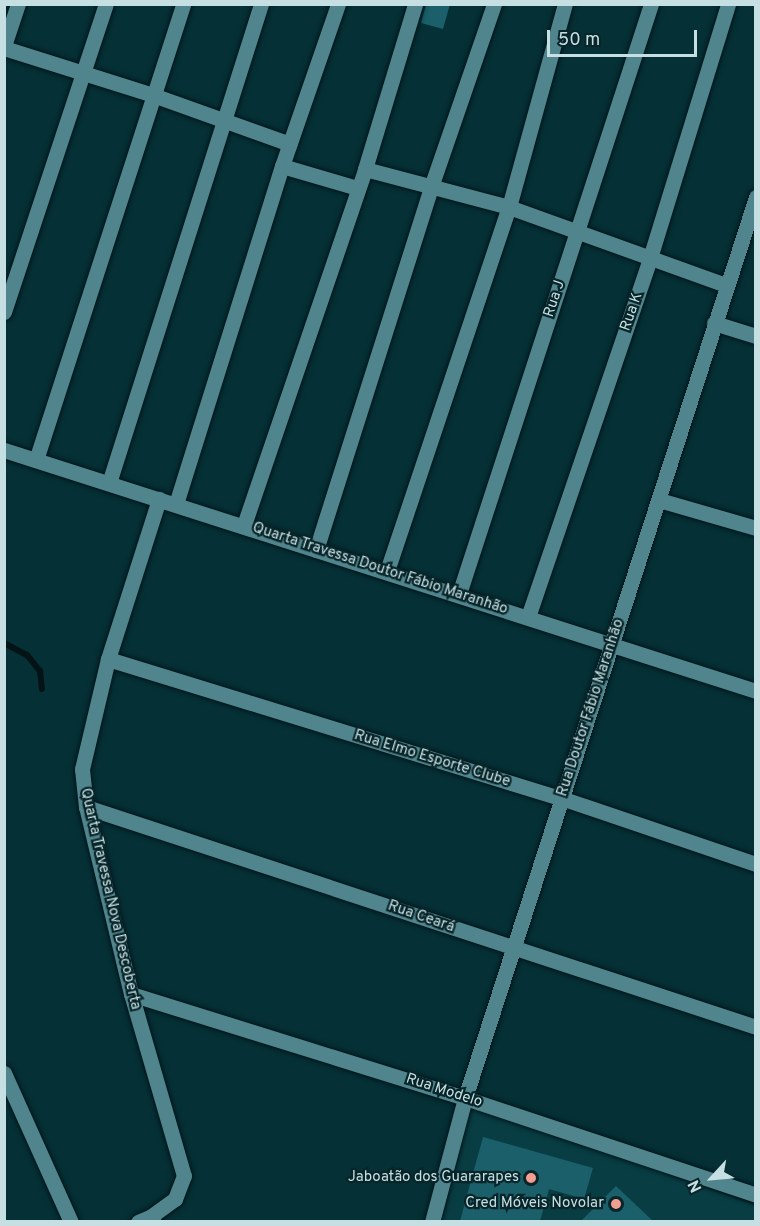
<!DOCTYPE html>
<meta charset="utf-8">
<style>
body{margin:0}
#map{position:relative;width:760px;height:1226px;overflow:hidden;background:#053036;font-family:Overpass,sans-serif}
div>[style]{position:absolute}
.built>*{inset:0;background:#083d44}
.stream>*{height:6px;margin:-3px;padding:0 3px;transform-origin:3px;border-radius:3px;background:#041316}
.building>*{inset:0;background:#1a5f69}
.roads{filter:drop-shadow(0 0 2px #00161b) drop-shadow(0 0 2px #00161b)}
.minor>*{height:15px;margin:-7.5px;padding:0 7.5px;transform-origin:7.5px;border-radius:7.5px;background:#51858d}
.tertiary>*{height:15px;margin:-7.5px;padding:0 7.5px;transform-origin:7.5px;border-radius:7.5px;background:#51858d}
.dots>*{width:16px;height:16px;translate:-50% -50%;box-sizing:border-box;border:3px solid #082529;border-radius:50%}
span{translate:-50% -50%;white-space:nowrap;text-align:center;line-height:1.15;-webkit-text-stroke:4.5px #082529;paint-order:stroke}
.street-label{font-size:15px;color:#c5dfe3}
.poi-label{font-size:15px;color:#c5dfe3}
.right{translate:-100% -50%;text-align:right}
.frame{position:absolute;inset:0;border:6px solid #c5dfe3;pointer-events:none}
.north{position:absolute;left:682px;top:1148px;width:60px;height:60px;-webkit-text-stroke:4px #082529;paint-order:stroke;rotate:244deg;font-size:16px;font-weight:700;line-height:24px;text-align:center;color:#c5dfe3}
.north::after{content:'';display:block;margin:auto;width:21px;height:27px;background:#c5dfe3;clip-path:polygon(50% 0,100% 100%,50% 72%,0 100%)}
.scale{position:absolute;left:547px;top:30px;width:150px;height:27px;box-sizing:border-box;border:3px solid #c5dfe3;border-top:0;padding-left:8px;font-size:18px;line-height:21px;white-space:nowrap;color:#c5dfe3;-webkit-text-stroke:4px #082529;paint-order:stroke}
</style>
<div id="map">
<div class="built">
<i style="clip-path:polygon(469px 1102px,756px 1206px,755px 1222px,435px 1222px)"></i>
</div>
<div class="stream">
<i style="left:4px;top:643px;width:26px;rotate:28deg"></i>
<i style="left:27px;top:655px;width:21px;rotate:51deg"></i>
<i style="left:40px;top:671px;width:18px;rotate:84deg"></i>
</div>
<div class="building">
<i style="clip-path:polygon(426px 4px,450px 4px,443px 29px,421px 23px)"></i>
<i style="clip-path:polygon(483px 1137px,593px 1168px,584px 1199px,549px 1189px,540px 1221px,460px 1221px)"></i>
<i style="clip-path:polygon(616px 1186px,653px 1221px,581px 1221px)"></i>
</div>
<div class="roads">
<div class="minor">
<i style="left:4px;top:46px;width:44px;rotate:-71.6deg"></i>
<i style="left:4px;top:48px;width:156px;rotate:17.5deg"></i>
<i style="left:153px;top:95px;width:145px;rotate:19.7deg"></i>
<i style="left:282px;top:166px;width:78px;rotate:16.3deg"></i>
<i style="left:365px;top:169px;width:149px;rotate:14.8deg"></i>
<i style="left:509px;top:207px;width:231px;rotate:19.8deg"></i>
<i style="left:4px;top:312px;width:324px;rotate:-71.7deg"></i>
<i style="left:714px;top:323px;width:44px;rotate:17.2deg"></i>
<i style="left:4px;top:450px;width:790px;rotate:17.77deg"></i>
<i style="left:36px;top:460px;width:479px;rotate:-72.1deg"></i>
<i style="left:109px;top:483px;width:503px;rotate:-72.39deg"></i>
<i style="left:659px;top:500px;width:101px;rotate:16.1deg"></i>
<i style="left:176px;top:504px;width:354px;rotate:-72.6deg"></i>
<i style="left:282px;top:166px;width:171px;rotate:-70.9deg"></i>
<i style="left:244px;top:525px;width:376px;rotate:-71.2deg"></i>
<i style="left:365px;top:169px;width:172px;rotate:-73.1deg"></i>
<i style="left:316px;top:550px;width:381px;rotate:-72.4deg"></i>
<i style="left:431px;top:187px;width:194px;rotate:-71deg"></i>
<i style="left:387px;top:571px;width:384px;rotate:-71.5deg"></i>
<i style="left:509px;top:207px;width:211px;rotate:-74.6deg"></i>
<i style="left:459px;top:594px;width:620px;rotate:-71.97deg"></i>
<i style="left:528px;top:617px;width:379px;rotate:-71.2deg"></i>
<i style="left:650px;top:258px;width:266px;rotate:-72.9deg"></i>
<i style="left:108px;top:659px;width:474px;rotate:17.1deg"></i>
<i style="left:561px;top:798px;width:206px;rotate:18.7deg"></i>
<i style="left:86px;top:807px;width:705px;rotate:18.18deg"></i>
<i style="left:131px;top:994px;width:350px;rotate:17.3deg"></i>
<i style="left:465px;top:1098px;width:307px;rotate:18.4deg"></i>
<i style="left:4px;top:1073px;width:163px;rotate:65.8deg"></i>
<i style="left:150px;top:1217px;width:31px;rotate:-36deg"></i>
<i style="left:175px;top:1199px;width:25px;rotate:-69deg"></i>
<i style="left:184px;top:1176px;width:190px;rotate:-106.2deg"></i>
<i style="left:131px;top:994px;width:192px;rotate:-103.5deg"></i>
<i style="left:86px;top:807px;width:38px;rotate:-96deg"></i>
<i style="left:82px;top:769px;width:113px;rotate:-76.7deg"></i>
<i style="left:108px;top:659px;width:168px;rotate:-72.3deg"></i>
</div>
<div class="tertiary">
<i style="left:138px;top:1222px;width:13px;rotate:-23deg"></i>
<i style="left:150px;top:1217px;width:6px;rotate:51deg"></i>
<i style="left:432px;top:1222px;width:128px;rotate:-75.1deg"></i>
<i style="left:465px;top:1098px;width:947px;rotate:-72.1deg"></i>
</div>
</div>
<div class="dots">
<i style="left:531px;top:1178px;background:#f59d90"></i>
<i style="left:616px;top:1204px;background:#f59d90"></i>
</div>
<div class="street-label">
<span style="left:555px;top:299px;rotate:-72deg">Rua J</span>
<span style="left:632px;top:312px;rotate:-71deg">Rua K</span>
<span style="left:380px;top:569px;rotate:18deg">Quarta Travessa Doutor Fábio Maranhão</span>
<span style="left:591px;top:708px;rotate:-72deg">Rua Doutor Fábio Maranhão</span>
<span style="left:432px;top:759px;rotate:17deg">Rua Elmo Esporte Clube</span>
<span style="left:110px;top:899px;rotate:77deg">Quarta Travessa Nova Descoberta</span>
<span style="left:421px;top:917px;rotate:19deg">Rua Ceará</span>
<span style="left:444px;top:1091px;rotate:18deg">Rua Modelo</span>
</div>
<div class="poi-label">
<span class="right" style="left:519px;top:1178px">Jaboatão dos Guararapes</span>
<span class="right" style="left:604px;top:1204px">Cred Móveis Novolar</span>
</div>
<div class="frame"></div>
<div class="north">N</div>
<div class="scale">50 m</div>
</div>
